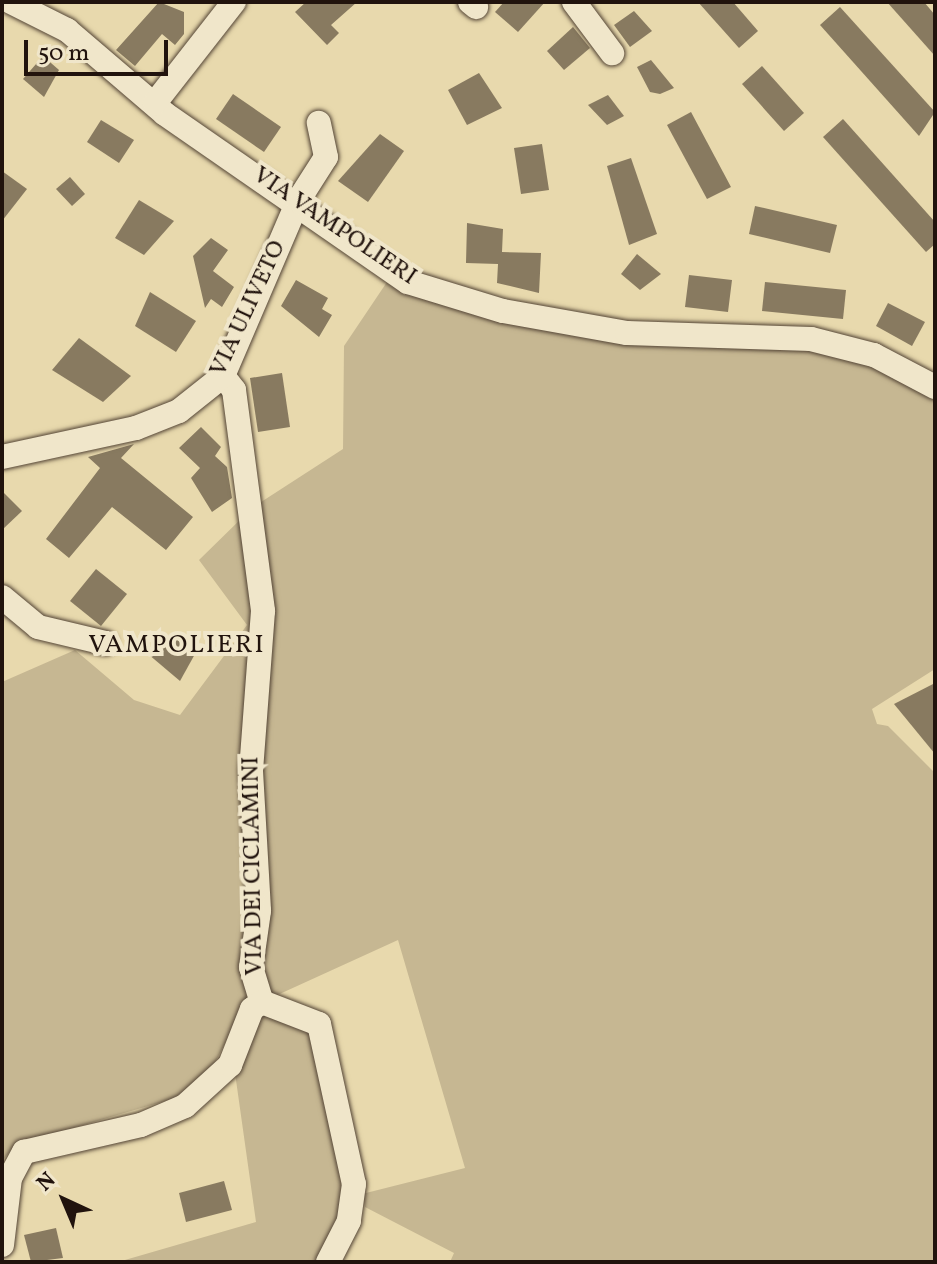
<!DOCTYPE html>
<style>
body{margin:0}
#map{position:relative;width:937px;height:1264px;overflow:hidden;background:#e8d9ad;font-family:Vollkorn,serif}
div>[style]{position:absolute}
.green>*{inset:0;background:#c6b792}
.building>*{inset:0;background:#887a60}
.roads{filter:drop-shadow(0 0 2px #534435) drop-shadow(0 0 2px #534435)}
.minor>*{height:24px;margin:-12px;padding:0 12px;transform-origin:12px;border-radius:12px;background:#f0e6ca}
span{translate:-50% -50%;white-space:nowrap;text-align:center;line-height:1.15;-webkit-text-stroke:8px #f0e6ca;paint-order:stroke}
.street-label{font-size:24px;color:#21130d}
.neighbourhood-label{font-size:26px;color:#21130d;letter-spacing:2px}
.frame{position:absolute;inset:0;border:4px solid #21130d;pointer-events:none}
.north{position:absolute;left:24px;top:1160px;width:80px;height:80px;-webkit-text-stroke:6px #f0e6ca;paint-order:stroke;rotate:316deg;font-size:22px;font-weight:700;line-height:32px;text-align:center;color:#21130d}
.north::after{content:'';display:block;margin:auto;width:28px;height:36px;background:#21130d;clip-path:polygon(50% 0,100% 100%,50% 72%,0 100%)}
.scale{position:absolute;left:24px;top:40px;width:144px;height:36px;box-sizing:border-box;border:4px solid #21130d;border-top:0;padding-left:10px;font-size:24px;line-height:28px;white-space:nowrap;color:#21130d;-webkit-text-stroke:6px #f0e6ca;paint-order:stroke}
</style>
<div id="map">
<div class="green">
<i style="clip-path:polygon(387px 282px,504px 321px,800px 346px,879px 368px,935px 401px,935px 669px,872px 709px,877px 724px,888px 726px,935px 773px,935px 1262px,450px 1262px,454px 1253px,365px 1207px,362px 1194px,465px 1168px,398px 940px,273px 997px,262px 990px,258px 504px,343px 449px,344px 346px)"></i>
<i style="clip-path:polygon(248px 512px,258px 617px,246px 1003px,209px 1074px,172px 1099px,15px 1145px,2px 1161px,2px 682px,75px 650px,134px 700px,180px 715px,247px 625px,199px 560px)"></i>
<i style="clip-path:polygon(283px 1014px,312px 1025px,350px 1188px,319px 1262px,118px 1262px,256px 1222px,235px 1073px,256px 1017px)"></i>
</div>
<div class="building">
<i style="clip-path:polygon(159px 2px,184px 12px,184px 34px,175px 45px,162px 34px,135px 66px,116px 50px)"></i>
<i style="clip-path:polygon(306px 2px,357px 2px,331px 25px,339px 33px,327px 45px,295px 12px)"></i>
<i style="clip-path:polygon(504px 2px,545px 2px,518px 32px,495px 12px)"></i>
<i style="clip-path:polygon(698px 2px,733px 2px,758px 31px,739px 48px)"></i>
<i style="clip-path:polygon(887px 2px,924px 2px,935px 15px,935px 56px)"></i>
<i style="clip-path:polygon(840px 7px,935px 112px,919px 136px,820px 25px)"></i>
<i style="clip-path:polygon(634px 11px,652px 31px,630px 47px,614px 25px)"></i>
<i style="clip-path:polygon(573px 27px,590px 48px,564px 70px,547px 51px)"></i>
<i style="clip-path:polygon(43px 56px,59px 70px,44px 97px,23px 79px)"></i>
<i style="clip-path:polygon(651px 60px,674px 88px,660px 94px,650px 92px,637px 67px)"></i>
<i style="clip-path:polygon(762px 66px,804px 113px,784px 131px,742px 84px)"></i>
<i style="clip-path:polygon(479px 73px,502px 108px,467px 125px,448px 90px)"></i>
<i style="clip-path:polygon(233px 94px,281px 127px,264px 152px,216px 119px)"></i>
<i style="clip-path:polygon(608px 95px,624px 116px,607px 125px,588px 105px)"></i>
<i style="clip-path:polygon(691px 112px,731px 187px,707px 199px,667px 125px)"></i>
<i style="clip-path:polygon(843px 119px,935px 222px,935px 244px,926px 252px,823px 137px)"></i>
<i style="clip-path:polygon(101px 120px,134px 140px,119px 163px,87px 142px)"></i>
<i style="clip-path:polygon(380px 134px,404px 151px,368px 202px,338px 181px)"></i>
<i style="clip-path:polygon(542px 144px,549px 190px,521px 194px,514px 148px)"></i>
<i style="clip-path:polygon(631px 158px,657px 234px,629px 245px,607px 166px)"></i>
<i style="clip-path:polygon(2px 171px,27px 189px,2px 221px)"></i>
<i style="clip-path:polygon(70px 177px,85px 194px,72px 206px,56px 189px)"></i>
<i style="clip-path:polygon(139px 200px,174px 221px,144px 255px,115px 238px)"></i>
<i style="clip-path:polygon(755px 206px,837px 225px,830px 253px,749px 234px)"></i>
<i style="clip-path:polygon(467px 223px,503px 229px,502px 252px,541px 253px,539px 293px,497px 283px,498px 264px,466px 263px)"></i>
<i style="clip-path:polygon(211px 238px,228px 250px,213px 271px,234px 287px,222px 307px,211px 299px,205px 308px,193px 256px)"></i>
<i style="clip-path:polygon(637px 254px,661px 274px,640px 290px,621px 274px)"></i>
<i style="clip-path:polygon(689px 275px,732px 280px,728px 312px,685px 307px)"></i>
<i style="clip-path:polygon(296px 280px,328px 298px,322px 309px,332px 315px,319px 337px,281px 306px)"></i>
<i style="clip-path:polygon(765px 282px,846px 290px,843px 319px,762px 311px)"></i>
<i style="clip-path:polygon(150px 292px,196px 321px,176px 352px,135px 326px)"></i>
<i style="clip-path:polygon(888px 303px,925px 322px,912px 346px,876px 326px)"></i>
<i style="clip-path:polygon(79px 338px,131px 376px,103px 402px,52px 370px)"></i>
<i style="clip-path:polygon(282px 373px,290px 427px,258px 432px,250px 378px)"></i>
<i style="clip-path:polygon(201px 427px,221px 447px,215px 456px,227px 467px,232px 498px,212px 512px,191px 478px,200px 468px,179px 448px)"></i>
<i style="clip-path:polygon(134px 444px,121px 458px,193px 517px,166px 550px,112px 507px,69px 558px,46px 539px,100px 468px,88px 457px)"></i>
<i style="clip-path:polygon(2px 491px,22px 511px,2px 530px)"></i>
<i style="clip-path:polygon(96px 569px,127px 594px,101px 626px,70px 601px)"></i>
<i style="clip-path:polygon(170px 634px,195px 654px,180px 681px,148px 654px)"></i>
<i style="clip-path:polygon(935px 683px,935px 754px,894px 704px)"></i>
<i style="clip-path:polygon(224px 1181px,232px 1210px,186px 1222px,179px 1193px)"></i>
<i style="clip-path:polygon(56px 1228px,63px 1258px,31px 1262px,24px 1235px)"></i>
</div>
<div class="roads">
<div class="minor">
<i style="left:11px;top:2px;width:63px;rotate:26.6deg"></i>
<i style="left:67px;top:30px;width:129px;rotate:40.6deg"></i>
<i style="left:165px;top:114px;width:295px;rotate:34.7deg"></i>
<i style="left:408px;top:282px;width:99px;rotate:17deg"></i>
<i style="left:503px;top:311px;width:126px;rotate:10.1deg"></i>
<i style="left:627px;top:333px;width:184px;rotate:1.9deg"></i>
<i style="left:811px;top:339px;width:65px;rotate:14.3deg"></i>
<i style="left:874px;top:355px;width:69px;rotate:27.7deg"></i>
<i style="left:470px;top:2px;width:8px;rotate:40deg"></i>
<i style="left:574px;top:2px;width:64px;rotate:53.3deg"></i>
<i style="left:155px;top:103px;width:128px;rotate:-52deg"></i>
<i style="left:223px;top:376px;width:18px;rotate:52deg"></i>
<i style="left:234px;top:390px;width:223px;rotate:82.5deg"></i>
<i style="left:263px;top:611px;width:160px;rotate:94.3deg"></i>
<i style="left:251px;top:771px;width:140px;rotate:86.7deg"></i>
<i style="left:259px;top:911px;width:57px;rotate:98.1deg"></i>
<i style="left:251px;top:967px;width:37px;rotate:73deg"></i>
<i style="left:262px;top:1002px;width:61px;rotate:21.1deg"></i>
<i style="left:319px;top:1024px;width:164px;rotate:77.7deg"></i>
<i style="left:354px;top:1184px;width:37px;rotate:98deg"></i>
<i style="left:349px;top:1221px;width:46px;rotate:117.1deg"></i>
<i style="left:2px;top:457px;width:137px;rotate:-12.2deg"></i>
<i style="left:136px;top:428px;width:46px;rotate:-21.6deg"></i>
<i style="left:179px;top:411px;width:56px;rotate:-38.5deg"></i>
<i style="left:223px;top:376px;width:190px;rotate:-66.8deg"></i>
<i style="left:298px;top:201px;width:52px;rotate:-57.5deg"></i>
<i style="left:326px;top:157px;width:35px;rotate:-102deg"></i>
<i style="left:2px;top:597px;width:47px;rotate:39.8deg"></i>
<i style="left:38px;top:627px;width:69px;rotate:13.4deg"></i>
<i style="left:2px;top:1245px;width:67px;rotate:-83.2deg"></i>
<i style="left:10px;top:1178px;width:30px;rotate:-62deg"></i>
<i style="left:24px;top:1152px;width:120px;rotate:-13deg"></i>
<i style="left:141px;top:1125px;width:48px;rotate:-23.4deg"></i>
<i style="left:185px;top:1106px;width:61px;rotate:-42.3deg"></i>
<i style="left:230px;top:1065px;width:60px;rotate:-68.6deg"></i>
<i style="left:252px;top:1009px;width:12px;rotate:-35deg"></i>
</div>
</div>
<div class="street-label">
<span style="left:334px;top:227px;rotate:34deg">VIA VAMPOLIERI</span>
<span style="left:249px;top:309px;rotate:-65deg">VIA ULIVETO</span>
<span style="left:254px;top:866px;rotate:-91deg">VIA DEI CICLAMINI</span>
</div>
<div class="neighbourhood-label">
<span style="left:177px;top:646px">VAMPOLIERI</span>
</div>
<div class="frame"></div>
<div class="north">N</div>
<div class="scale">50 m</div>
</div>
